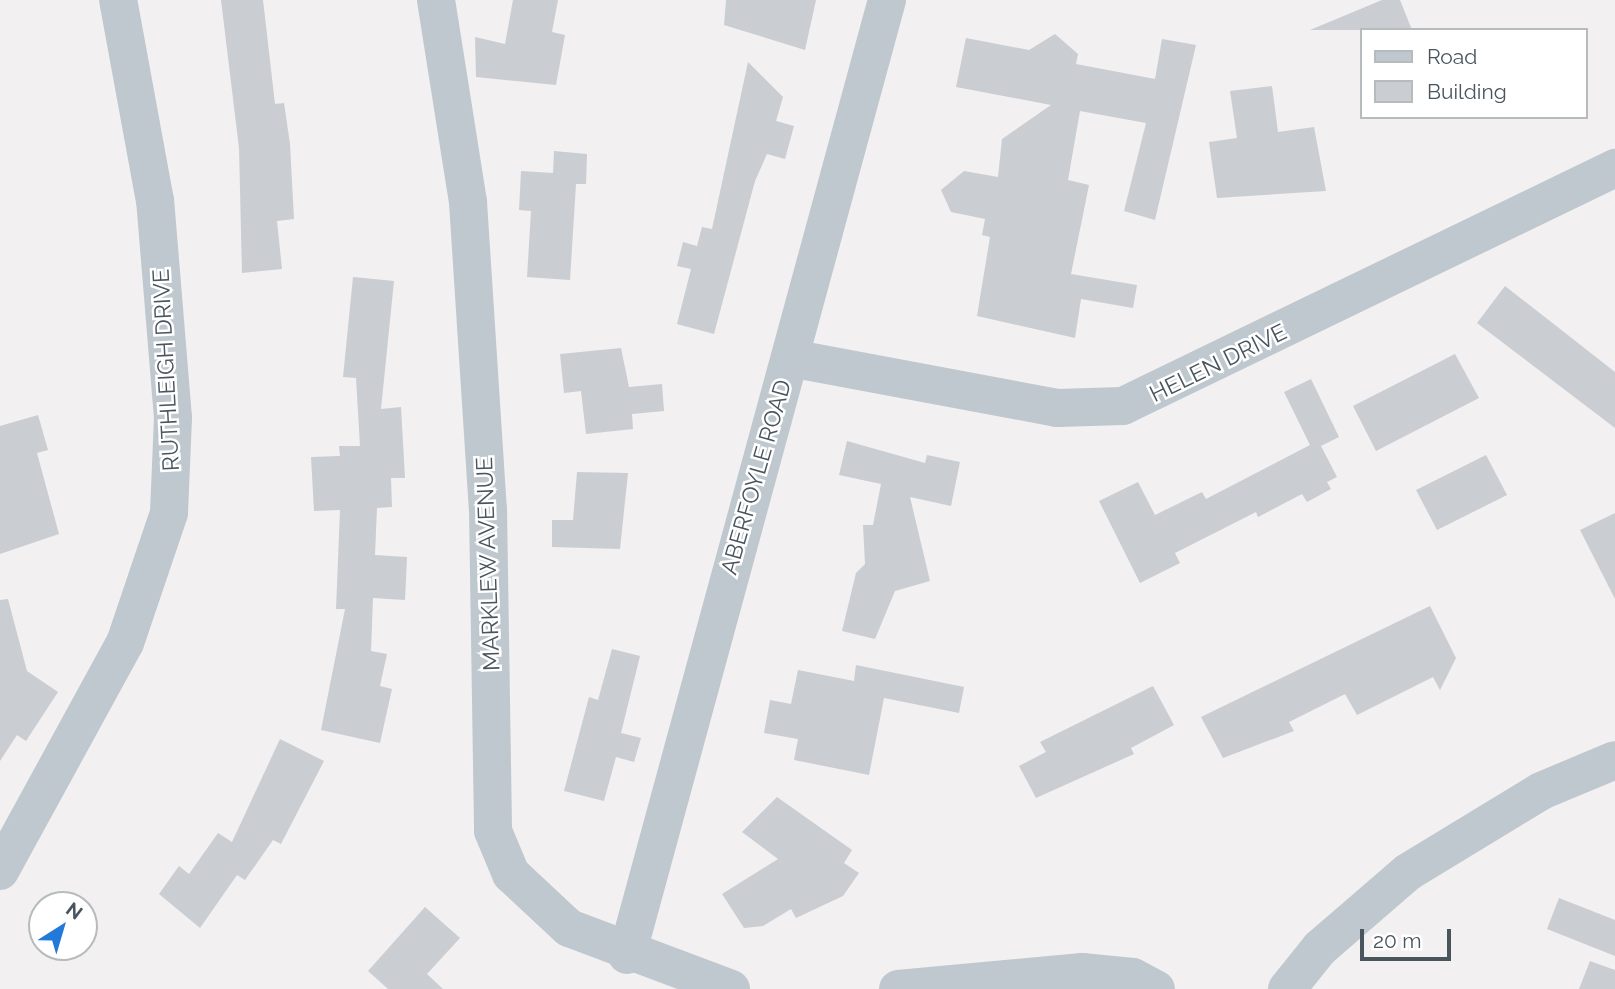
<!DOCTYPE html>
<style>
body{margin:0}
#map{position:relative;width:1615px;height:989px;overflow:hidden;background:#f2f0f0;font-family:Raleway,sans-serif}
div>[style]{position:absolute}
.building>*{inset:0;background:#cacdd2}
.minor>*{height:38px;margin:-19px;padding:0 19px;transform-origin:19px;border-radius:19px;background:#bfc8ce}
span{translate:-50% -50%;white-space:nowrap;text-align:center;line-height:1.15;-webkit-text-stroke:5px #fff;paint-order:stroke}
.street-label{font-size:23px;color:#49545d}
.legend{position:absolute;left:1360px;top:28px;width:228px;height:91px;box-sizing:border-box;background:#fff;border:2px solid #b6bbbe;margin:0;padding:9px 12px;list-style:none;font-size:21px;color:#49545d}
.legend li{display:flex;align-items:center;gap:14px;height:35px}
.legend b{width:35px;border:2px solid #b6bbbe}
.north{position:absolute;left:28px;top:891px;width:70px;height:70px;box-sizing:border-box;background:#fff;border:2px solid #b6bbbe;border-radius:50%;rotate:37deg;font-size:19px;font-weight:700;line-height:28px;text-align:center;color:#49545d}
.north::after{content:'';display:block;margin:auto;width:24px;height:32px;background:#2279da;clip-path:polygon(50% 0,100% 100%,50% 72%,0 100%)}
.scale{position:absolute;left:1360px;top:929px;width:91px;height:32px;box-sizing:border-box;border:4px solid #49545d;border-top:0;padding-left:9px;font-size:21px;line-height:24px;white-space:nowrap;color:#49545d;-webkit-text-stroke:5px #fff;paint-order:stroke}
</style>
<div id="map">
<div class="building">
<i style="clip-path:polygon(221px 0,263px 0,275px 104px,284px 103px,290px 144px,294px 219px,277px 221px,282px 269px,242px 273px,239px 148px)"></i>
<i style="clip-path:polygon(513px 0,558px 0,552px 32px,565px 35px,556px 85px,476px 77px,475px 37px,505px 44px)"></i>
<i style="clip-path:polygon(726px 0,816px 0,805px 50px,724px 25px)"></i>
<i style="clip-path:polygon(1382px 0,1400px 0,1412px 30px,1310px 30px)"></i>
<i style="clip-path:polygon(1055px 34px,1078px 54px,1076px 64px,1155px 79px,1162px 39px,1196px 45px,1155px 220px,1124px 211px,1146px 123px,1080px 111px,1068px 180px,1089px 185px,1071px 274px,1137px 285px,1133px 308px,1081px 299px,1075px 338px,977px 316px,990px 237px,982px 235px,985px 219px,951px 212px,941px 190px,964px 171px,998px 177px,1002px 139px,1051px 105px,956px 87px,966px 38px,1029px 50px)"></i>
<i style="clip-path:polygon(748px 62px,783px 97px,776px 121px,794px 126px,785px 159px,767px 154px,755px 181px,714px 334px,677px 324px,691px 269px,677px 266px,683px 242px,697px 246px,702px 227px,712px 229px)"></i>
<i style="clip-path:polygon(1272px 86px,1278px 132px,1314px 127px,1326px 191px,1217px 198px,1209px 142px,1237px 138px,1230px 91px)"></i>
<i style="clip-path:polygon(554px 151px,587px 154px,586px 184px,576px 184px,570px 280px,527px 277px,531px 211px,519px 210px,521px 171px,553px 173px)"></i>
<i style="clip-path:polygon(353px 277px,394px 281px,381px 409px,401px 407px,405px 478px,391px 478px,392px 507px,377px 508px,375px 555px,407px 557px,405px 600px,373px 598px,371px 651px,387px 654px,380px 686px,392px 689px,380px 743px,321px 730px,345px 609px,336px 609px,340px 510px,314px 511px,311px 457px,340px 456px,339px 446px,360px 446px,356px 378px,343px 377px)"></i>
<i style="clip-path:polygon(1505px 286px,1615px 372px,1615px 428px,1477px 323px)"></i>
<i style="clip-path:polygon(621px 348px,629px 387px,662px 384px,664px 411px,632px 414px,633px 429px,586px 434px,581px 391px,564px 393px,560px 354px)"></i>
<i style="clip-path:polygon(1455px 354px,1479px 398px,1376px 451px,1353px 406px)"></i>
<i style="clip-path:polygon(1311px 379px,1339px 437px,1321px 446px,1337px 477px,1327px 482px,1331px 489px,1307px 502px,1302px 494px,1258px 517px,1256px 512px,1175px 553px,1180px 563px,1140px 583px,1099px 501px,1138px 482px,1155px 515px,1202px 492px,1206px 499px,1310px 445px,1284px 392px)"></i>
<i style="clip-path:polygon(38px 415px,48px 450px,37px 453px,59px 534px,0 554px,0 426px)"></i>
<i style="clip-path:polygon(847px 441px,925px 463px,927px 455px,960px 462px,951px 506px,910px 497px,930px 581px,895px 591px,875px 639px,842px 631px,856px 573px,865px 564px,863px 525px,873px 525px,881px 484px,839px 475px)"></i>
<i style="clip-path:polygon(1486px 455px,1507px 495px,1437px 530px,1416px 490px)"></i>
<i style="clip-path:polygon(577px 472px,628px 473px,620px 549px,552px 547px,552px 520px,573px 520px)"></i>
<i style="clip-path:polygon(1615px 513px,1615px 599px,1580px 530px)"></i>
<i style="clip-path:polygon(8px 599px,27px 671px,58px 692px,26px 741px,17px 735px,0 761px,0 600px)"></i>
<i style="clip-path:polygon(1430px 606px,1456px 658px,1440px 690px,1433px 677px,1357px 715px,1345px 694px,1289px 722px,1294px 731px,1223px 758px,1201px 717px)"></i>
<i style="clip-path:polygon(612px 649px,640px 656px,621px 733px,641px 738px,634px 762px,616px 757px,604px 801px,564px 791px,589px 697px,598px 700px)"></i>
<i style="clip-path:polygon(856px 665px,964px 687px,959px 713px,884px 698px,869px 775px,794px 760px,798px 739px,764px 733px,770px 700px,791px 704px,798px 670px,854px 681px)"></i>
<i style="clip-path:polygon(1153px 686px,1174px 725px,1131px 748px,1134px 754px,1036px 798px,1019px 766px,1046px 752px,1040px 742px)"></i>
<i style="clip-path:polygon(280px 739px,324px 761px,281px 844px,273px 840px,245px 880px,237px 875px,200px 928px,159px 894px,179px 866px,189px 874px,218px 833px,232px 842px)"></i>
<i style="clip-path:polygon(777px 797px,852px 850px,844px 863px,859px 873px,843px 896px,796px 918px,791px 909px,763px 926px,744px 928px,722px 894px,778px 859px,742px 832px)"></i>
<i style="clip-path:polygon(1559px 898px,1615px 920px,1615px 956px,1547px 929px)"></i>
<i style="clip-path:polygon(425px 907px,460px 938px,427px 974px,443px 989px,388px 989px,368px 971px)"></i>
<i style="clip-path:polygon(1590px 961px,1615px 970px,1615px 989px,1579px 989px)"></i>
</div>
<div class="minor">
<i style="left:436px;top:0;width:205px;rotate:81deg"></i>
<i style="left:468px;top:202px;width:308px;rotate:86.3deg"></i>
<i style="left:488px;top:509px;width:322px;rotate:89.1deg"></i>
<i style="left:493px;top:831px;width:47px;rotate:67.3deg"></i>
<i style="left:511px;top:874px;width:79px;rotate:43deg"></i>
<i style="left:569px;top:928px;width:173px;rotate:20.6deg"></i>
<i style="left:790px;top:358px;width:272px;rotate:10.6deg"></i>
<i style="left:1057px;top:408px;width:66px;rotate:-1.7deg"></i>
<i style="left:1123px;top:406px;width:547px;rotate:-25.81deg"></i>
<i style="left:0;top:871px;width:260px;rotate:-61.3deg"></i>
<i style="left:125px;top:643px;width:137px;rotate:-71.3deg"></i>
<i style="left:169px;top:513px;width:95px;rotate:-87.6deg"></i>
<i style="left:173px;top:418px;width:218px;rotate:-94.7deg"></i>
<i style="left:155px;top:201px;width:204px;rotate:-100.4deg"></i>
<i style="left:627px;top:955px;width:990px;rotate:-74.77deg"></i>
<i style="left:898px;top:989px;width:185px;rotate:-5.3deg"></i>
<i style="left:1082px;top:972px;width:51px;rotate:5.6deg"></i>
<i style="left:1133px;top:977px;width:26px;rotate:28deg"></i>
<i style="left:1287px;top:989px;width:53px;rotate:-51.2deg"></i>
<i style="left:1320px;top:948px;width:116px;rotate:-40.8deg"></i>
<i style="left:1408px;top:872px;width:156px;rotate:-31.3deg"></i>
<i style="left:1541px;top:791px;width:80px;rotate:-22.7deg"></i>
</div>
<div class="street-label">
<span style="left:1218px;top:363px;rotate:-26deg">HELEN DRIVE</span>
<span style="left:166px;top:370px;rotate:-93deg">RUTHLEIGH DRIVE</span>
<span style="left:756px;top:477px;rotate:-74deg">ABERFOYLE ROAD</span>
<span style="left:488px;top:564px;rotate:-92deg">MARKLEW AVENUE</span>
</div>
<ul class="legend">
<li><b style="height:9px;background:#bfc8ce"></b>Road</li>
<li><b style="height:19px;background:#cacdd2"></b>Building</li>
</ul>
<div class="north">N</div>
<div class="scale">20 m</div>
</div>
